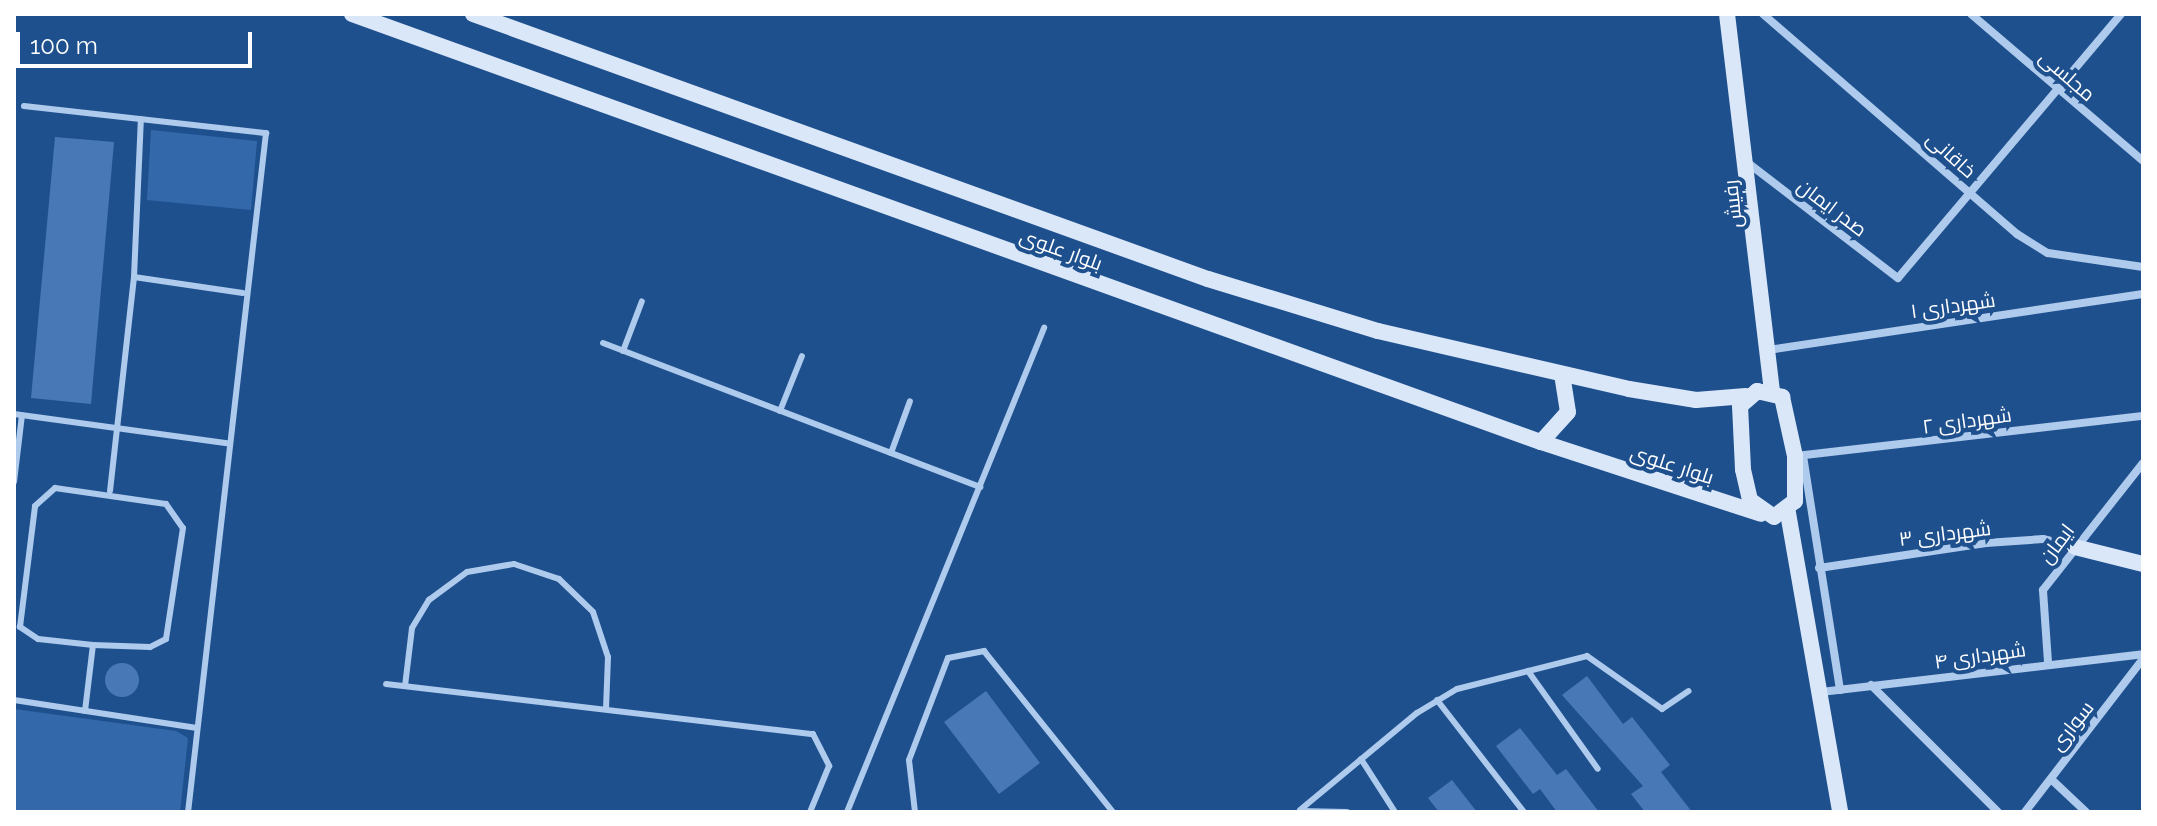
<!DOCTYPE html>
<meta charset="utf-8">
<style>
body{margin:0}
#map{position:relative;width:2157px;height:826px;overflow:hidden;background:#1f508e;font-family:Raleway,Cairo,sans-serif}
div>[style]{position:absolute}
.green>*{inset:0;background:#3369ab}
.building>*{inset:0;background:#4878b5}
.round{border-radius:50%}
.lane>*{height:6px;margin:-3px;padding:0 3px;transform-origin:3px;border-radius:3px;background:#aecaec}
.street>*{height:8px;margin:-4px;padding:0 4px;transform-origin:4px;border-radius:4px;background:#aecaec}
.secondary>*{height:16px;margin:-8px;padding:0 8px;transform-origin:8px;border-radius:8px;background:#dae7f9}
span{translate:-50% -50%;white-space:nowrap;text-align:center;line-height:1.15;-webkit-text-stroke:8px #1f508e;paint-order:stroke}
.street-label{font-size:20px;color:#fff}
.frame{position:absolute;inset:0;border:16px solid #fff;pointer-events:none}
.scale{position:absolute;left:16px;top:32px;width:236px;height:36px;box-sizing:border-box;border:4px solid #fff;border-top:0;padding-left:10px;font-size:24px;line-height:28px;white-space:nowrap;color:#fff;-webkit-text-stroke:6px #1f508e;paint-order:stroke}
</style>
<div id="map">
<div class="green">
<i style="clip-path:polygon(151px 130px,257px 141px,251px 210px,147px 200px)"></i>
<i style="clip-path:polygon(14px 709px,176px 731px,188px 738px,180px 812px,14px 812px)"></i>
</div>
<div class="building">
<i style="clip-path:polygon(55px 137px,114px 142px,91px 404px,31px 398px)"></i>
<i class="round" style="left:105px;top:663px;width:34px;height:34px"></i>
<i style="clip-path:polygon(1587px 676px,1623px 724px,1632px 717px,1670px 765px,1661px 772px,1692px 812px,1645px 812px,1631px 794px,1643px 786px,1562px 695px)"></i>
<i style="clip-path:polygon(986px 691px,1040px 763px,999px 794px,944px 722px)"></i>
<i style="clip-path:polygon(1520px 728px,1557px 775px,1566px 769px,1599px 812px,1557px 812px,1540px 789px,1533px 794px,1496px 746px)"></i>
<i style="clip-path:polygon(1452px 780px,1477px 812px,1439px 812px,1428px 798px)"></i>
</div>
<div class="lane">
<i style="left:24px;top:106px;width:244px;rotate:6.4deg"></i>
<i style="left:266px;top:133px;width:683px;rotate:96.55deg"></i>
<i style="left:134px;top:277px;width:110px;rotate:8.4deg"></i>
<i style="left:603px;top:343px;width:404px;rotate:20.9deg"></i>
<i style="left:623px;top:351px;width:53px;rotate:-69.2deg"></i>
<i style="left:780px;top:411px;width:59px;rotate:-68.2deg"></i>
<i style="left:14px;top:414px;width:215px;rotate:7.8deg"></i>
<i style="left:891px;top:453px;width:55px;rotate:-69.9deg"></i>
<i style="left:14px;top:482px;width:67px;rotate:-83.2deg"></i>
<i style="left:55px;top:488px;width:112px;rotate:8.2deg"></i>
<i style="left:166px;top:504px;width:29px;rotate:55deg"></i>
<i style="left:183px;top:528px;width:112px;rotate:98.7deg"></i>
<i style="left:166px;top:639px;width:18px;rotate:153deg"></i>
<i style="left:150px;top:647px;width:57px;rotate:-178deg"></i>
<i style="left:93px;top:645px;width:55px;rotate:-173.8deg"></i>
<i style="left:38px;top:639px;width:22px;rotate:-146deg"></i>
<i style="left:20px;top:627px;width:122px;rotate:-82.9deg"></i>
<i style="left:35px;top:506px;width:27px;rotate:-42deg"></i>
<i style="left:110px;top:491px;width:215px;rotate:-83.6deg"></i>
<i style="left:134px;top:277px;width:158px;rotate:-87.5deg"></i>
<i style="left:1528px;top:671px;width:120px;rotate:54.5deg"></i>
<i style="left:386px;top:684px;width:430px;rotate:6.7deg"></i>
<i style="left:813px;top:734px;width:36px;rotate:63deg"></i>
<i style="left:829px;top:766px;width:50px;rotate:112.4deg"></i>
<i style="left:405px;top:686px;width:58px;rotate:-83.1deg"></i>
<i style="left:412px;top:628px;width:33px;rotate:-59deg"></i>
<i style="left:429px;top:600px;width:47px;rotate:-36.4deg"></i>
<i style="left:467px;top:572px;width:48px;rotate:-9.7deg"></i>
<i style="left:514px;top:564px;width:47px;rotate:18.4deg"></i>
<i style="left:559px;top:579px;width:47px;rotate:44.1deg"></i>
<i style="left:593px;top:612px;width:47px;rotate:71.6deg"></i>
<i style="left:608px;top:657px;width:52px;rotate:92.2deg"></i>
<i style="left:14px;top:700px;width:185px;rotate:8.7deg"></i>
<i style="left:1437px;top:700px;width:142px;rotate:52.2deg"></i>
<i style="left:85px;top:711px;width:66px;rotate:-83.1deg"></i>
<i style="left:1361px;top:759px;width:63px;rotate:57.3deg"></i>
<i style="left:1300px;top:810px;width:152px;rotate:-39.7deg"></i>
<i style="left:1417px;top:713px;width:47px;rotate:-31deg"></i>
<i style="left:1457px;top:689px;width:134px;rotate:-14.2deg"></i>
<i style="left:1587px;top:656px;width:92px;rotate:35.2deg"></i>
<i style="left:1662px;top:709px;width:32px;rotate:-34deg"></i>
<i style="left:1300px;top:811px;width:47px;rotate:1.2deg"></i>
<i style="left:847px;top:812px;width:523px;rotate:-67.85deg"></i>
<i style="left:915px;top:812px;width:52px;rotate:-96.6deg"></i>
<i style="left:909px;top:760px;width:109px;rotate:-69.1deg"></i>
<i style="left:948px;top:658px;width:37px;rotate:-11deg"></i>
<i style="left:984px;top:651px;width:206px;rotate:51.3deg"></i>
</div>
<div class="street">
<i style="left:1763px;top:14px;width:336px;rotate:40.9deg"></i>
<i style="left:2017px;top:234px;width:36px;rotate:32deg"></i>
<i style="left:2048px;top:253px;width:96px;rotate:8.4deg"></i>
<i style="left:1971px;top:14px;width:226px;rotate:40.5deg"></i>
<i style="left:1748px;top:163px;width:189px;rotate:37.5deg"></i>
<i style="left:1898px;top:278px;width:346px;rotate:-49.8deg"></i>
<i style="left:1768px;top:350px;width:379px;rotate:-8.5deg"></i>
<i style="left:1796px;top:456px;width:349px;rotate:-6.6deg"></i>
<i style="left:1803px;top:456px;width:237px;rotate:81deg"></i>
<i style="left:1819px;top:568px;width:169px;rotate:-8.5deg"></i>
<i style="left:1986px;top:543px;width:57px;rotate:-4deg"></i>
<i style="left:2043px;top:539px;width:33px;rotate:14deg"></i>
<i style="left:2048px;top:662px;width:72px;rotate:-94deg"></i>
<i style="left:2043px;top:590px;width:162px;rotate:-51.8deg"></i>
<i style="left:1871px;top:685px;width:180px;rotate:45deg"></i>
<i style="left:1821px;top:692px;width:324px;rotate:-6.7deg"></i>
<i style="left:2051px;top:779px;width:48px;rotate:43.3deg"></i>
<i style="left:2025px;top:812px;width:193px;rotate:-52.4deg"></i>
</div>
<div class="secondary">
<i style="left:352px;top:14px;width:1264px;rotate:19.8deg"></i>
<i style="left:1541px;top:442px;width:231px;rotate:18.1deg"></i>
<i style="left:473px;top:14px;width:781px;rotate:19.83deg"></i>
<i style="left:1208px;top:279px;width:178px;rotate:17deg"></i>
<i style="left:1378px;top:331px;width:258px;rotate:13deg"></i>
<i style="left:1629px;top:389px;width:68px;rotate:9.3deg"></i>
<i style="left:1696px;top:400px;width:50px;rotate:-4.6deg"></i>
<i style="left:1727px;top:14px;width:380px;rotate:83.2deg"></i>
<i style="left:1757px;top:391px;width:26px;rotate:13deg"></i>
<i style="left:1782px;top:397px;width:60px;rotate:77.6deg"></i>
<i style="left:1795px;top:456px;width:45px;rotate:90deg"></i>
<i style="left:1795px;top:501px;width:26px;rotate:143deg"></i>
<i style="left:1774px;top:517px;width:29px;rotate:-145deg"></i>
<i style="left:1750px;top:500px;width:32px;rotate:-103deg"></i>
<i style="left:1743px;top:469px;width:63px;rotate:-92.7deg"></i>
<i style="left:1740px;top:406px;width:23px;rotate:-41deg"></i>
<i style="left:1541px;top:442px;width:40px;rotate:-48deg"></i>
<i style="left:1568px;top:412px;width:38px;rotate:-99deg"></i>
<i style="left:1788px;top:513px;width:303px;rotate:80.1deg"></i>
<i style="left:2075px;top:547px;width:70px;rotate:14deg"></i>
</div>
<div class="street-label">
<span style="left:2067px;top:76px;rotate:41deg">مجلسی</span>
<span style="left:1951px;top:155px;rotate:42deg">خاقانی</span>
<span style="left:1733px;top:204px;rotate:-96deg">رفیش</span>
<span style="left:1832px;top:208px;rotate:37deg">صدر ایمان</span>
<span style="left:1061px;top:250px;rotate:20deg">بلوار علوی</span>
<span style="left:1953px;top:306px;rotate:-8deg">شهرداری ۱</span>
<span style="left:1967px;top:421px;rotate:-8deg">شهرداری ۲</span>
<span style="left:1672px;top:465px;rotate:18deg">بلوار علوی</span>
<span style="left:1945px;top:534px;rotate:-7deg">شهرداری ۳</span>
<span style="left:2057px;top:544px;rotate:-53deg">ایمان</span>
<span style="left:1980px;top:656px;rotate:-8deg">شهرداری ۴</span>
<span style="left:2072px;top:726px;rotate:-52deg">سواری</span>
</div>
<div class="frame"></div>
<div class="scale">100 m</div>
</div>
